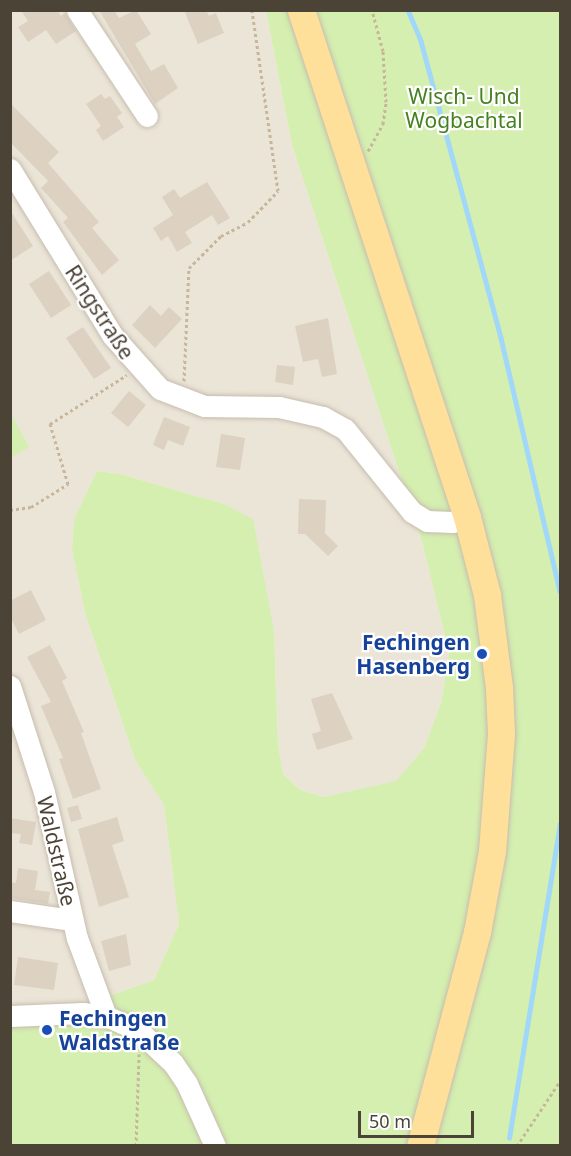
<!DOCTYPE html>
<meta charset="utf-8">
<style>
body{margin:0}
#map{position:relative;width:571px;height:1156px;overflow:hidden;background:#f7f3ea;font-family:"Noto Sans",sans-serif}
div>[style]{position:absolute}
.residential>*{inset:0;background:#ebe5d8}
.green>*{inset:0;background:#d4efaf}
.stream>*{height:4.5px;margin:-2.25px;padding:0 2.25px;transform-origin:2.25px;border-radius:2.25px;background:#a1d7f9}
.building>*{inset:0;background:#ddd1c1}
.path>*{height:3px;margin-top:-1.5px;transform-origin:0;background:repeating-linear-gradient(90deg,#c7b69b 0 3px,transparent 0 6px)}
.roads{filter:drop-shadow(0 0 2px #c7bdae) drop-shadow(0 0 2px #c7bdae)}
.minor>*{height:21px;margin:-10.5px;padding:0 10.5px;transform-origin:10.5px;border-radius:10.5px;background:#fff}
.major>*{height:27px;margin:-13.5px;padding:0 13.5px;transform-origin:13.5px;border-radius:13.5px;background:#ffe09b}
.dots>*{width:16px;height:16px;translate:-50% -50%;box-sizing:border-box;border:3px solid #fff;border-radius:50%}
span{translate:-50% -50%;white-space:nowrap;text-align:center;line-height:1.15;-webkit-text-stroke:4.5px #fff;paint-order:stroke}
.park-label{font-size:21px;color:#478020}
.street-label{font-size:21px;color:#4c4337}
.transit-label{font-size:21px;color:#164399;font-weight:700}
.right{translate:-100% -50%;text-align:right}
.left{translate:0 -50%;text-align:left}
.frame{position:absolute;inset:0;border:12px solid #4c4337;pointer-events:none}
.scale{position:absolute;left:358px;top:1111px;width:116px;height:27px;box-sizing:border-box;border:3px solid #4c4337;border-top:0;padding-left:8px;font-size:18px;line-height:21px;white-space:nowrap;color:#4c4337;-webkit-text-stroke:4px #fff;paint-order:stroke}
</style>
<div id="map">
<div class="residential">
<i style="clip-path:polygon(10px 11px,266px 11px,292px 145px,422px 542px,449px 652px,441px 703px,424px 748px,396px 782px,324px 797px,300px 790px,283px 774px,278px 744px,274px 631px,224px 504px,120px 474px,97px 471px,74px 519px,72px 550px,85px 613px,135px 760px,164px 805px,179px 924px,154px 980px,87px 1004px,11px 1005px)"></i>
</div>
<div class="green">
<i style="clip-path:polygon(266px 11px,560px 11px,560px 1145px,11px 1145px,10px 1005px,87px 1004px,154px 980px,179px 924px,164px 805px,135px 760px,85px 613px,72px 550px,74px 519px,97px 471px,120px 474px,224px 504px,253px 519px,274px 631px,278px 744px,283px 774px,300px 790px,324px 797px,396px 781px,424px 748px,441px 703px,449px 652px,422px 542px,292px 145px)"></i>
<i style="clip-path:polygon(10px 412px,29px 447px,11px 457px,10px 457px)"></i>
</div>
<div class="stream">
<i style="left:408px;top:10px;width:34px;rotate:67deg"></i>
<i style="left:421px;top:41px;width:308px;rotate:74.9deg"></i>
<i style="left:501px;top:338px;width:260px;rotate:76.9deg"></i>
<i style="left:509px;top:1138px;width:318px;rotate:-80.8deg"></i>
</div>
<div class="building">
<i style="clip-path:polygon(21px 10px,57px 10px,61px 16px,65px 13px,76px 31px,56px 44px,46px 30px,28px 42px,18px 27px,28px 21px)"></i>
<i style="clip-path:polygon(99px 10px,114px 10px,119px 18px,136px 10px,151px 34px,135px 44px,151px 71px,164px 64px,178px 88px,155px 104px)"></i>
<i style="clip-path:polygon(184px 10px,206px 10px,209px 16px,216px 13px,224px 33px,198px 44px)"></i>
<i style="clip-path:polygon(101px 94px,105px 99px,110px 96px,122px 113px,117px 117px,124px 127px,103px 141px,96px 130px,101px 126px,86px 104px)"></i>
<i style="clip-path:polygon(10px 103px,59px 152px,48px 163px,99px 222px,92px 228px,119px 260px,102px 275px,63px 222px,68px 218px,41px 188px,48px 181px,10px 142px)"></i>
<i style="clip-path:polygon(207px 182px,230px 218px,218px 225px,212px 215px,185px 232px,192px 243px,177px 252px,168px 236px,161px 241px,153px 228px,173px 215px,162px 197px,174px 189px,180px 198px)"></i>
<i style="clip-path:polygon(10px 210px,33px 246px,10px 261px)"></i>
<i style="clip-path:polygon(49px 271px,71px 305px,51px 318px,29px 284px)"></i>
<i style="clip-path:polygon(150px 305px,161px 316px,169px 307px,182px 319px,155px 348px,132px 325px)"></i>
<i style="clip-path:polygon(328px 318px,337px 374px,322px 377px,318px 359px,303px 362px,295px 326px)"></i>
<i style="clip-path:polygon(83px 327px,111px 368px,94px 379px,66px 338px)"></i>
<i style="clip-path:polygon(277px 365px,295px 367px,293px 385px,275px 382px)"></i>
<i style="clip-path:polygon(129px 391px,146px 405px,128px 427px,111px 413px)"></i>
<i style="clip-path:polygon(164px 417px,190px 427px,183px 446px,168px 440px,164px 450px,153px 445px)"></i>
<i style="clip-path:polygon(221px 434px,245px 438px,240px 470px,216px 467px)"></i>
<i style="clip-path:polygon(299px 499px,326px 500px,325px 533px,338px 546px,328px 556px,305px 534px,298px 534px)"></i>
<i style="clip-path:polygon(31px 590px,46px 620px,19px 634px,10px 617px,10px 601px)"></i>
<i style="clip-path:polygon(50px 645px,67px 678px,62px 681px,84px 732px,81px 733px,101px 789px,73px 799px,59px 759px,63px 758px,41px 706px,51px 702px,27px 657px)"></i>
<i style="clip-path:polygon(332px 693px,353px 739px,317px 750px,312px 734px,321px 731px,311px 699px)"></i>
<i style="clip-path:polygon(78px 805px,82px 819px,71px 822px,67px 808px)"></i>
<i style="clip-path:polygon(117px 817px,124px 841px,112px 845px,129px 897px,99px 907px,78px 829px)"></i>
<i style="clip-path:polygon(10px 818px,36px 822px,32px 845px,19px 843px,21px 834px,10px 833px)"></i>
<i style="clip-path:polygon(18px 868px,38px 871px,35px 890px,50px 892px,48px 904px,10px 898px,10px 882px,16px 883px)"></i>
<i style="clip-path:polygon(126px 934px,131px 965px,109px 971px,101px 941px)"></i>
<i style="clip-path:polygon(18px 957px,58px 963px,54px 990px,14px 985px)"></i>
</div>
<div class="path">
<i style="left:368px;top:151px;width:31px;rotate:-61deg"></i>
<i style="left:383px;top:124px;width:22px;rotate:-82deg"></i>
<i style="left:386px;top:102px;width:51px;rotate:-93.4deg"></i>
<i style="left:383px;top:51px;width:42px;rotate:-105deg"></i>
<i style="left:184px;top:381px;width:113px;rotate:-87.5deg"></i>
<i style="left:189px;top:268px;width:45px;rotate:-45deg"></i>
<i style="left:221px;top:236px;width:30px;rotate:-27deg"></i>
<i style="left:248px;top:222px;width:43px;rotate:-45.9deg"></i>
<i style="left:278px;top:191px;width:183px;rotate:-98.2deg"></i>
<i style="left:10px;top:510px;width:21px;rotate:-8deg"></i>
<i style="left:31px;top:507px;width:44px;rotate:-31.9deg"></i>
<i style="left:68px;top:484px;width:63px;rotate:-106.7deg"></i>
<i style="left:50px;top:424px;width:91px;rotate:-32.5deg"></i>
<i style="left:136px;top:1146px;width:92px;rotate:-88.1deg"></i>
<i style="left:517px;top:1146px;width:78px;rotate:-56.5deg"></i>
</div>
<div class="roads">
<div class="minor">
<i style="left:77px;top:10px;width:127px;rotate:56.6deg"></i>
<i style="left:10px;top:169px;width:195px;rotate:58.4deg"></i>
<i style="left:112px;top:335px;width:72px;rotate:48.4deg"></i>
<i style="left:160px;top:389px;width:47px;rotate:21.1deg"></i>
<i style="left:204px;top:406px;width:75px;rotate:0.8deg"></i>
<i style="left:279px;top:407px;width:45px;rotate:12.8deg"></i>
<i style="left:323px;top:417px;width:25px;rotate:29deg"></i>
<i style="left:345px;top:429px;width:107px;rotate:51.1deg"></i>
<i style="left:412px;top:512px;width:17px;rotate:31deg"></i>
<i style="left:427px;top:521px;width:26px;rotate:2deg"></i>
<i style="left:453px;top:522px;width:15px;rotate:-20deg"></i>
<i style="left:10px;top:686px;width:111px;rotate:72.2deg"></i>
<i style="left:44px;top:792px;width:150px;rotate:77.3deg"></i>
<i style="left:77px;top:938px;width:83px;rotate:69.6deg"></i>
<i style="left:10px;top:911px;width:63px;rotate:8.3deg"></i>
<i style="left:10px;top:1016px;width:73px;rotate:-2.4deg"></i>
<i style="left:83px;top:1013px;width:23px;rotate:7deg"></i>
<i style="left:106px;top:1016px;width:36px;rotate:24deg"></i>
<i style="left:139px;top:1031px;width:47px;rotate:43.3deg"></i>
<i style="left:173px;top:1063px;width:25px;rotate:56deg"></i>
<i style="left:187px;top:1084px;width:68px;rotate:65.7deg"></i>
</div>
<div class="major">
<i style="left:301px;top:10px;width:533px;rotate:71.87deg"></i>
<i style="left:467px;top:517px;width:81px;rotate:75.6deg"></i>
<i style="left:487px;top:595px;width:94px;rotate:82.6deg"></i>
<i style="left:499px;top:688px;width:46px;rotate:87.5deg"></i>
<i style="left:501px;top:734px;width:117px;rotate:94.4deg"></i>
<i style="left:492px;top:851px;width:82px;rotate:100.5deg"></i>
<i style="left:477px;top:932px;width:221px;rotate:104.9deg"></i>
</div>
</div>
<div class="dots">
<i style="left:482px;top:654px;background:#1a4fb4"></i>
<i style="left:47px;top:1030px;background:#1a4fb4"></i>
</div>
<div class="park-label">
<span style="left:464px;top:108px">Wisch- Und<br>Wogbachtal</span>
</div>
<div class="street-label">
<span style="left:100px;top:312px;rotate:57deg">Ringstraße</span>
<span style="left:57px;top:851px;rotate:77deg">Waldstraße</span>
</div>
<div class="transit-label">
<span class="right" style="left:470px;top:654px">Fechingen<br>Hasenberg</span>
<span class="left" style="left:59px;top:1030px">Fechingen<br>Waldstraße</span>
</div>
<div class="frame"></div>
<div class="scale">50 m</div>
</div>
